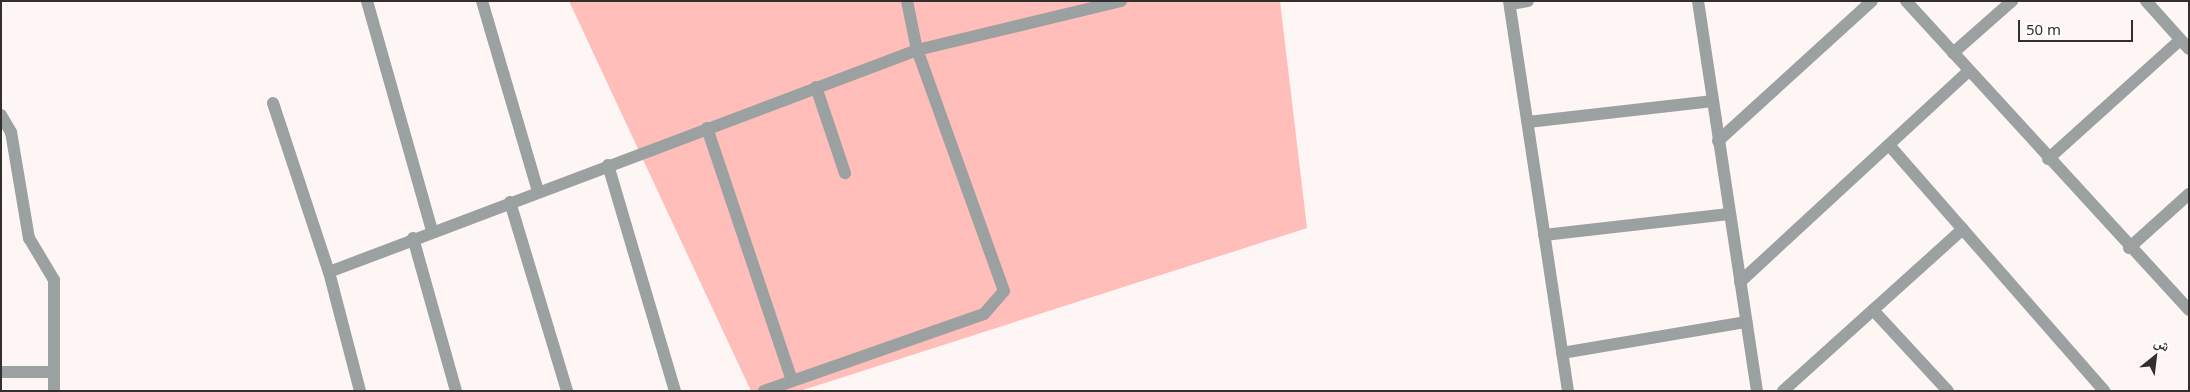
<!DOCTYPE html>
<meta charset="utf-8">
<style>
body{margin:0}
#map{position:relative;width:2190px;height:392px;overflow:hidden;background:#fef6f5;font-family:"Noto Sans","Noto Naskh Arabic",sans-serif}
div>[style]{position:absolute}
.green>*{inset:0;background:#ffbeb9}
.minor>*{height:12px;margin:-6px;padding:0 6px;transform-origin:6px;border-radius:6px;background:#9ba0a0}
.tertiary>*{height:12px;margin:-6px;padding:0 6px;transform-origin:6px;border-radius:6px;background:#9ba0a0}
span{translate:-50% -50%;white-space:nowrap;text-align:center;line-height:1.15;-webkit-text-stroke:4.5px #fff;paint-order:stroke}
.frame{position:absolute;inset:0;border:2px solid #332f2f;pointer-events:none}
.north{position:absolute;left:2130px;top:332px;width:50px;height:50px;-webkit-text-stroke:4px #fff;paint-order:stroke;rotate:29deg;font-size:14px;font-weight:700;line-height:20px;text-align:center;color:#332f2f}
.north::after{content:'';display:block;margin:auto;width:18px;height:22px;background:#332f2f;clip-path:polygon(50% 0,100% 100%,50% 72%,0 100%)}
.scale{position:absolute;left:2018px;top:20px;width:115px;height:22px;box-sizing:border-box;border:2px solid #332f2f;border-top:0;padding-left:6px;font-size:15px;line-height:18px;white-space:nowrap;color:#332f2f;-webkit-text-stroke:4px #fff;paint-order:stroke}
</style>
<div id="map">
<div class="green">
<i style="clip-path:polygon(569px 1px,1280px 1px,1307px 228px,800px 391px,751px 391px)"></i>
</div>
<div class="minor">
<i style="left:367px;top:1px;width:239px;rotate:74.2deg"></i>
<i style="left:482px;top:1px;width:198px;rotate:73.6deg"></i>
<i style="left:1509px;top:1px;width:394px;rotate:81.4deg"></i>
<i style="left:1906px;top:1px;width:419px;rotate:47.5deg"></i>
<i style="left:2146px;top:1px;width:64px;rotate:48.1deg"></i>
<i style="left:1510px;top:4px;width:18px;rotate:-9deg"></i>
<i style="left:1953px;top:53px;width:79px;rotate:-41.4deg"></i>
<i style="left:816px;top:87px;width:91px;rotate:71.4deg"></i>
<i style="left:273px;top:103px;width:178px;rotate:71.7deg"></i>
<i style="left:329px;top:272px;width:123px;rotate:75.4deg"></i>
<i style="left:1px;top:115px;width:20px;rotate:60deg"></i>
<i style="left:11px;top:132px;width:108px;rotate:80.4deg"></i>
<i style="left:29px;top:238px;width:49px;rotate:59.2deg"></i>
<i style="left:54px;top:280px;width:111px;rotate:90deg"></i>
<i style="left:1528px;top:122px;width:184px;rotate:-6.5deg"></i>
<i style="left:707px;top:128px;width:266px;rotate:71.4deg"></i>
<i style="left:1718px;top:141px;width:208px;rotate:-42.3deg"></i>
<i style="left:1889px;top:145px;width:327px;rotate:48.8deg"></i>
<i style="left:2048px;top:159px;width:178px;rotate:-42deg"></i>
<i style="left:608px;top:165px;width:236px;rotate:73.5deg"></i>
<i style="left:510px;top:202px;width:197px;rotate:73.2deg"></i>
<i style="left:1544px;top:235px;width:186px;rotate:-6.5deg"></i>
<i style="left:413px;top:238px;width:159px;rotate:74.3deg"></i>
<i style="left:2129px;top:248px;width:81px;rotate:-42deg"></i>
<i style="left:329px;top:272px;width:629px;rotate:-20.68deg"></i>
<i style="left:917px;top:50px;width:210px;rotate:-13.5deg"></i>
<i style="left:1740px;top:282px;width:311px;rotate:-42.7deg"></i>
<i style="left:1873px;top:310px;width:110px;rotate:47.2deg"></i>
<i style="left:1562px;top:353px;width:187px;rotate:-9.6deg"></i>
<i style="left:1px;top:372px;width:53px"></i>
<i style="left:764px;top:391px;width:233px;rotate:-19.3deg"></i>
<i style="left:984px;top:314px;width:30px;rotate:-49deg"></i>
<i style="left:1004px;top:291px;width:256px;rotate:-109.8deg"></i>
<i style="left:917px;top:50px;width:50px;rotate:-101.5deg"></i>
<i style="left:1783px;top:391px;width:242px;rotate:-42deg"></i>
</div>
<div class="tertiary">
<i style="left:1698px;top:1px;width:394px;rotate:81.4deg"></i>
</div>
<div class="frame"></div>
<div class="north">ش</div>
<div class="scale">50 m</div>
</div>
